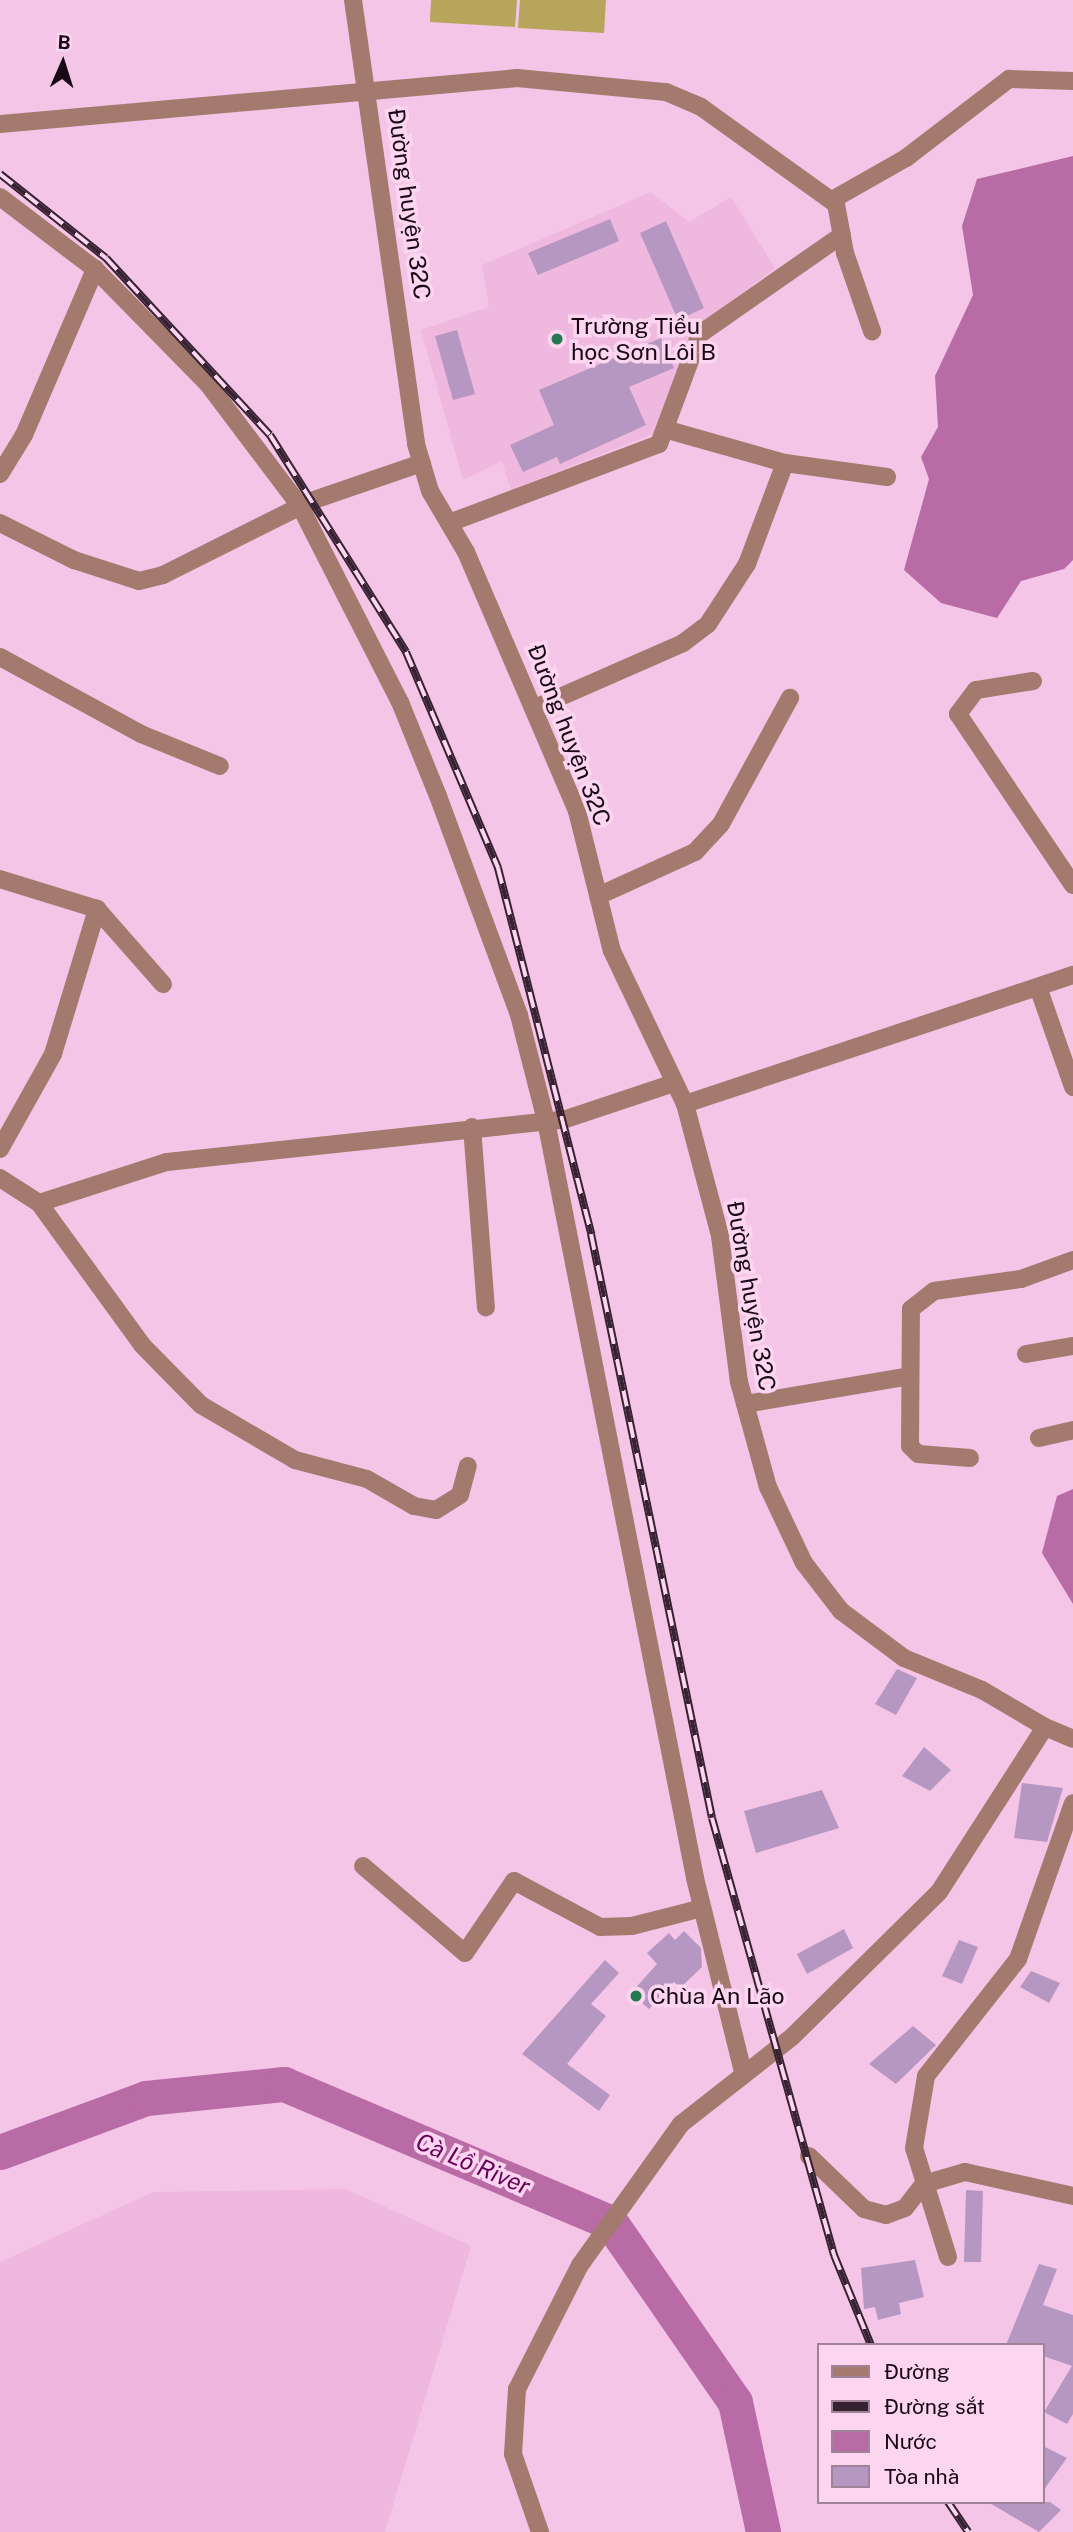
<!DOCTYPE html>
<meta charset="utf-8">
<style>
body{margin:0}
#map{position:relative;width:1073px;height:2532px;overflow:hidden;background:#f5c5e7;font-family:"Public Sans",sans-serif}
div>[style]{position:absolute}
.built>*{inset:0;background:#efb8df}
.green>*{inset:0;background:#b6a55a}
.water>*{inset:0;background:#b96ba6}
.river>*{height:35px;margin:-17.5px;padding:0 17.5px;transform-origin:17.5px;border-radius:17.5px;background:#b96ba6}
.building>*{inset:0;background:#b697c2}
.minor>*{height:18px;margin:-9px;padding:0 9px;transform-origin:9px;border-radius:9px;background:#a47a6e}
.rail>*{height:8px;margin-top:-4px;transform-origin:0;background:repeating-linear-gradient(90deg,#fcd5f1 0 16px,#362231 0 32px);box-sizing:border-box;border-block:2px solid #362231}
.dots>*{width:19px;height:19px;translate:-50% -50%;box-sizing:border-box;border:4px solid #fcd5f1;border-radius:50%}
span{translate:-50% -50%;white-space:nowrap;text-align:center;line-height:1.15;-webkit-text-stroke:7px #fcd5f1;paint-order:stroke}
.street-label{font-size:23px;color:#190915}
.poi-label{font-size:23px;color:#190915}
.left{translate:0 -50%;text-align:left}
.water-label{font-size:24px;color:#670056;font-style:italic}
.legend{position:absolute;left:817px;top:2343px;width:228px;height:161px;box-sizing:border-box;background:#fcd5f1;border:2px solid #a18399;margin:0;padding:9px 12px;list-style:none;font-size:21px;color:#190915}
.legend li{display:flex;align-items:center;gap:14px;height:35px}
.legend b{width:35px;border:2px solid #a18399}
.north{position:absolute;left:28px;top:28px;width:70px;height:70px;-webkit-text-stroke:5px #fcd5f1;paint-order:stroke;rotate:3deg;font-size:19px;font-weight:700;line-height:28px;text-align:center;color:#190915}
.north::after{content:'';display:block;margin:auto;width:24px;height:32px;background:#190915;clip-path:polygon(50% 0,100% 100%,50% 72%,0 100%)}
</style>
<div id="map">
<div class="built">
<i style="clip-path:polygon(651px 192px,689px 222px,731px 197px,775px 268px,699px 326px,657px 432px,511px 490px,502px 461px,463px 480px,421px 330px,489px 307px,482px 265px)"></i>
<i style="clip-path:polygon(346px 2189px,471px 2246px,385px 2532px,0 2532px,0 2262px,153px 2192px)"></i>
</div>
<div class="green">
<i style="clip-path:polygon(431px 0,517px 0,515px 27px,430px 22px)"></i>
<i style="clip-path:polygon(520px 0,606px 0,604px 33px,518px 28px)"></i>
</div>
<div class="water">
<i style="clip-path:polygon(1073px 156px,1073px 560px,1064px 569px,1021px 581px,997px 618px,941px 603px,904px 570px,929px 479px,921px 457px,938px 427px,935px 376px,973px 295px,962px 226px,977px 179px)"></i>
<i style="clip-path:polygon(1073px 1489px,1073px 1604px,1042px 1553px,1057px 1496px)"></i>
</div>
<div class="river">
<i style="left:0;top:2152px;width:156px;rotate:-20.3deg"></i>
<i style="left:146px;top:2098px;width:139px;rotate:-5.8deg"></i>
<i style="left:284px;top:2084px;width:355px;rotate:23deg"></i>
<i style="left:611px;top:2223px;width:218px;rotate:55.3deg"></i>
<i style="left:735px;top:2402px;width:133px;rotate:77.8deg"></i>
</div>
<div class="building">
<i style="clip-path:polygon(610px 219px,619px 241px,538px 275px,528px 253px)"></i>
<i style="clip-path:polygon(666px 221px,704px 308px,678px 320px,640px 233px)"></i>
<i style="clip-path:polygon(457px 330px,475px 394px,453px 400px,435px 336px)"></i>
<i style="clip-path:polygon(661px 338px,674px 368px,629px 387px,646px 425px,560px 464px,557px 457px,523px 472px,510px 445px,554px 425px,539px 390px)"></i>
<i style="clip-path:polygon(897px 1669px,917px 1678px,896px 1715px,875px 1704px)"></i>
<i style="clip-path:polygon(924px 1747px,951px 1770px,930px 1791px,902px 1776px)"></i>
<i style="clip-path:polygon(1022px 1783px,1063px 1788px,1047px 1842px,1014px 1838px)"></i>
<i style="clip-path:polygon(822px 1790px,839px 1828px,756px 1853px,744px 1811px)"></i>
<i style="clip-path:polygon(844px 1929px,853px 1948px,807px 1974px,797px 1954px)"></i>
<i style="clip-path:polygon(684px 1931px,701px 1948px,702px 1967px,680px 1988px,674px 1982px,649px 2009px,631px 1993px,657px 1964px,647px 1953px,669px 1933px,675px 1940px)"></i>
<i style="clip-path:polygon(959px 1940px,978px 1947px,962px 1984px,942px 1976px)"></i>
<i style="clip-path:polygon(605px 1960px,619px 1973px,591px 2004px,606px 2016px,567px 2064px,610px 2095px,599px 2111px,522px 2054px)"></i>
<i style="clip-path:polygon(1031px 1971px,1060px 1983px,1049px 2003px,1020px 1987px)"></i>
<i style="clip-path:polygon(913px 2026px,936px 2045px,896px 2084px,869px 2064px)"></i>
<i style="clip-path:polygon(966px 2190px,983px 2191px,981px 2262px,964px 2262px)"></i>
<i style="clip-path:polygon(915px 2260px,924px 2297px,899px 2303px,901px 2314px,878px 2320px,875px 2307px,864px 2309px,861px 2268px)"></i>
<i style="clip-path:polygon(1039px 2264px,1057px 2269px,1043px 2305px,1073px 2315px,1073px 2414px,1067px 2424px,1044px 2412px,1072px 2366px,1043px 2356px,1043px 2345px,1006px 2345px)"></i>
<i style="clip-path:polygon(1043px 2446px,1067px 2458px,1043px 2491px)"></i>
<i style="clip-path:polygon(988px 2502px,1050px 2502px,1061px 2510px,1039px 2532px)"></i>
</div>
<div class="minor">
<i style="left:353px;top:0;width:448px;rotate:81.9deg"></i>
<i style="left:416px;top:444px;width:49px;rotate:73.4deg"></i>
<i style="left:430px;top:491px;width:71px;rotate:59.5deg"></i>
<i style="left:466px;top:552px;width:282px;rotate:66.8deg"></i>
<i style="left:577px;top:811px;width:144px;rotate:76deg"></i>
<i style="left:612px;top:951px;width:170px;rotate:64.5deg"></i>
<i style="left:685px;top:1104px;width:137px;rotate:75.1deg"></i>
<i style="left:720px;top:1236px;width:147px;rotate:82.6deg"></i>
<i style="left:739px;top:1382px;width:109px;rotate:74.6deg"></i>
<i style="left:768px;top:1487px;width:84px;rotate:64.7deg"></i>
<i style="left:804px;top:1563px;width:61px;rotate:52.4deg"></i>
<i style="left:841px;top:1611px;width:79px;rotate:36.7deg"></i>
<i style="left:904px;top:1658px;width:84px;rotate:22.3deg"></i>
<i style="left:982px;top:1690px;width:73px;rotate:30.4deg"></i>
<i style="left:1045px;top:1727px;width:196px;rotate:122.7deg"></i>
<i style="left:939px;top:1892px;width:206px;rotate:135.4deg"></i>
<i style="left:792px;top:2037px;width:141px;rotate:141.9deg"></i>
<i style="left:681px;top:2124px;width:173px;rotate:125.6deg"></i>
<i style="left:580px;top:2265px;width:139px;rotate:116.9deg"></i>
<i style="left:517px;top:2389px;width:65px;rotate:93.5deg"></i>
<i style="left:513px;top:2454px;width:83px;rotate:70.9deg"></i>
<i style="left:0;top:124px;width:519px;rotate:-5.08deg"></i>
<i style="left:517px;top:78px;width:150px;rotate:5.4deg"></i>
<i style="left:666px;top:92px;width:38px;rotate:23deg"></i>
<i style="left:701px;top:107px;width:166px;rotate:35.7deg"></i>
<i style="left:836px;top:204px;width:50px;rotate:79.6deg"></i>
<i style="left:845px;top:253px;width:83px;rotate:70.9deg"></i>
<i style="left:0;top:197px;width:119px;rotate:37.2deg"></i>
<i style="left:95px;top:269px;width:161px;rotate:45.5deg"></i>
<i style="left:208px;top:384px;width:153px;rotate:53deg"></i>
<i style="left:300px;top:506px;width:220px;rotate:63deg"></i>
<i style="left:400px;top:702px;width:101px;rotate:68deg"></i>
<i style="left:438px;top:796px;width:233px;rotate:69.7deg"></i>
<i style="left:519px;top:1015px;width:109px;rotate:75.7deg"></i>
<i style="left:546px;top:1121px;width:772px;rotate:78.86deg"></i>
<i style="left:695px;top:1878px;width:200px;rotate:76.1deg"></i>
<i style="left:832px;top:200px;width:85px;rotate:-29.6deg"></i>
<i style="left:906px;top:158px;width:130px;rotate:-37.5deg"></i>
<i style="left:1009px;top:79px;width:64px;rotate:1.8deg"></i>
<i style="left:668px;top:430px;width:122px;rotate:15.8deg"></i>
<i style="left:785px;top:463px;width:103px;rotate:7.8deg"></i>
<i style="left:0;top:474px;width:46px;rotate:-58.4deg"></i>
<i style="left:24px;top:435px;width:181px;rotate:-66.8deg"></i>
<i style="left:0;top:523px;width:83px;rotate:26.6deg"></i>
<i style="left:74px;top:560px;width:68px;rotate:17.9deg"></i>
<i style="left:139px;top:581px;width:25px;rotate:-14deg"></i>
<i style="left:163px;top:575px;width:165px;rotate:-26.6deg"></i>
<i style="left:311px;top:501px;width:117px;rotate:-18.9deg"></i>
<i style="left:449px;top:523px;width:224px;rotate:-20.6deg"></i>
<i style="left:659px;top:444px;width:117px;rotate:-69.6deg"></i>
<i style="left:700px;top:334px;width:173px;rotate:-34.9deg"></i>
<i style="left:0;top:657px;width:161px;rotate:28.6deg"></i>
<i style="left:141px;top:734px;width:85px;rotate:22.1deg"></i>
<i style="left:1033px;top:681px;width:58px;rotate:171deg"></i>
<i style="left:976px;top:690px;width:30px;rotate:127deg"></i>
<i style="left:958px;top:714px;width:206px;rotate:56.1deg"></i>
<i style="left:535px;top:708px;width:162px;rotate:-23.7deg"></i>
<i style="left:683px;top:643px;width:31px;rotate:-37deg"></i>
<i style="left:708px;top:624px;width:72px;rotate:-57deg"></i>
<i style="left:747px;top:564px;width:108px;rotate:-69.4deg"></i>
<i style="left:0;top:879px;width:102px;rotate:17.2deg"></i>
<i style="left:97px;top:909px;width:100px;rotate:48.7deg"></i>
<i style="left:598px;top:896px;width:107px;rotate:-24.4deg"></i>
<i style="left:695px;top:852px;width:38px;rotate:-47deg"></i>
<i style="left:721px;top:824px;width:144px;rotate:-61.3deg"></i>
<i style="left:1038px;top:987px;width:106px;rotate:70.7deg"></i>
<i style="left:685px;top:1104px;width:409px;rotate:-18.4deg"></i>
<i style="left:472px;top:1127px;width:181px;rotate:85.6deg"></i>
<i style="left:0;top:1149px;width:109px;rotate:-60.8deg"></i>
<i style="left:53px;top:1054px;width:152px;rotate:-73.1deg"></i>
<i style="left:0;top:1178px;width:46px;rotate:32.7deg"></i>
<i style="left:39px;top:1203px;width:175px;rotate:54deg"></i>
<i style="left:142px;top:1345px;width:84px;rotate:45.5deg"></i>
<i style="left:201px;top:1405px;width:109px;rotate:30.3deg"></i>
<i style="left:295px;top:1460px;width:74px;rotate:14.8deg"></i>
<i style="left:367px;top:1479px;width:54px;rotate:29.9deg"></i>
<i style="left:414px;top:1506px;width:22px;rotate:10deg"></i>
<i style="left:436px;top:1510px;width:28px;rotate:-32deg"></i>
<i style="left:460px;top:1495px;width:30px;rotate:-75deg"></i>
<i style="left:39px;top:1203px;width:134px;rotate:-17.8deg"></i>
<i style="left:167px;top:1162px;width:398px;rotate:-6.1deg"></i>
<i style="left:563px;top:1120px;width:117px;rotate:-18.4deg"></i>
<i style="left:1026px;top:1354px;width:48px;rotate:-9.7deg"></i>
<i style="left:745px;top:1404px;width:167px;rotate:-9.6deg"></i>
<i style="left:1039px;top:1438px;width:35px;rotate:-13deg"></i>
<i style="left:970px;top:1458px;width:52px;rotate:-175.6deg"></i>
<i style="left:918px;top:1454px;width:11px;rotate:-135deg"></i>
<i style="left:910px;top:1446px;width:137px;rotate:-89.6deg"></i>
<i style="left:911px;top:1309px;width:29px;rotate:-38deg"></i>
<i style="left:934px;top:1291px;width:88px;rotate:-7.9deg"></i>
<i style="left:1021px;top:1279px;width:55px;rotate:-20.1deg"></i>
<i style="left:1045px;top:1727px;width:30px;rotate:23deg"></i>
<i style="left:363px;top:1866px;width:134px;rotate:40.5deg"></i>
<i style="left:465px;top:1953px;width:87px;rotate:-55.8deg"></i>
<i style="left:514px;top:1881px;width:98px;rotate:28.1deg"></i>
<i style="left:600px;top:1927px;width:32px;rotate:-2deg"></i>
<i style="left:632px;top:1926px;width:72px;rotate:-14.4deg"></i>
<i style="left:809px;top:2156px;width:76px;rotate:43.9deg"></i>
<i style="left:864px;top:2209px;width:23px;rotate:15deg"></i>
<i style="left:886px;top:2215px;width:20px;rotate:-20deg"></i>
<i style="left:905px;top:2208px;width:31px;rotate:-52deg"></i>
<i style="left:924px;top:2184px;width:43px;rotate:-16.3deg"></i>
<i style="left:965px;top:2172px;width:111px;rotate:12.5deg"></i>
<i style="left:948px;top:2257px;width:114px;rotate:-107.3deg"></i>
<i style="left:914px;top:2148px;width:73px;rotate:-80.5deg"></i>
<i style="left:926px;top:2076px;width:149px;rotate:-51.8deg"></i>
<i style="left:1018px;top:1959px;width:165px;rotate:-70.6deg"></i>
</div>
<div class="rail">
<i style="left:0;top:174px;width:135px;rotate:38.4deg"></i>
<i style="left:106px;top:258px;width:241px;rotate:47.2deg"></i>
<i style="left:270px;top:435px;width:256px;rotate:57.9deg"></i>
<i style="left:406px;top:652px;width:235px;rotate:66.9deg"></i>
<i style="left:498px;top:868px;width:378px;rotate:75.7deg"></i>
<i style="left:591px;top:1234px;width:596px;rotate:78.29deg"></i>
<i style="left:712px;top:1818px;width:454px;rotate:74.4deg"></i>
<i style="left:834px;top:2255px;width:97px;rotate:67.7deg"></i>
<i style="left:948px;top:2502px;width:36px;rotate:56deg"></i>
</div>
<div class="dots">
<i style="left:557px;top:339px;background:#21794d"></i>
<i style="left:636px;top:1996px;background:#21794d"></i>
</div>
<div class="street-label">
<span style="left:409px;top:204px;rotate:82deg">Đường huyện 32C</span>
<span style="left:569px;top:735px;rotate:69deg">Đường huyện 32C</span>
<span style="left:751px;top:1296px;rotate:80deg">Đường huyện 32C</span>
</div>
<div class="poi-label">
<span class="left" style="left:571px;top:339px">Trường Tiểu<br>học Sơn Lôi B</span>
<span class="left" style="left:650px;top:1996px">Chùa An Lão</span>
</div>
<div class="water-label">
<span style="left:473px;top:2164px;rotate:23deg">Cà Lồ River</span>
</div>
<ul class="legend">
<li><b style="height:9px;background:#a47a6e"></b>Đường</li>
<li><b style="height:9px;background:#362231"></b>Đường sắt</li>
<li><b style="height:19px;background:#b96ba6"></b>Nước</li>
<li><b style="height:19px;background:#b697c2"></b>Tòa nhà</li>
</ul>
<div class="north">B</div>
</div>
